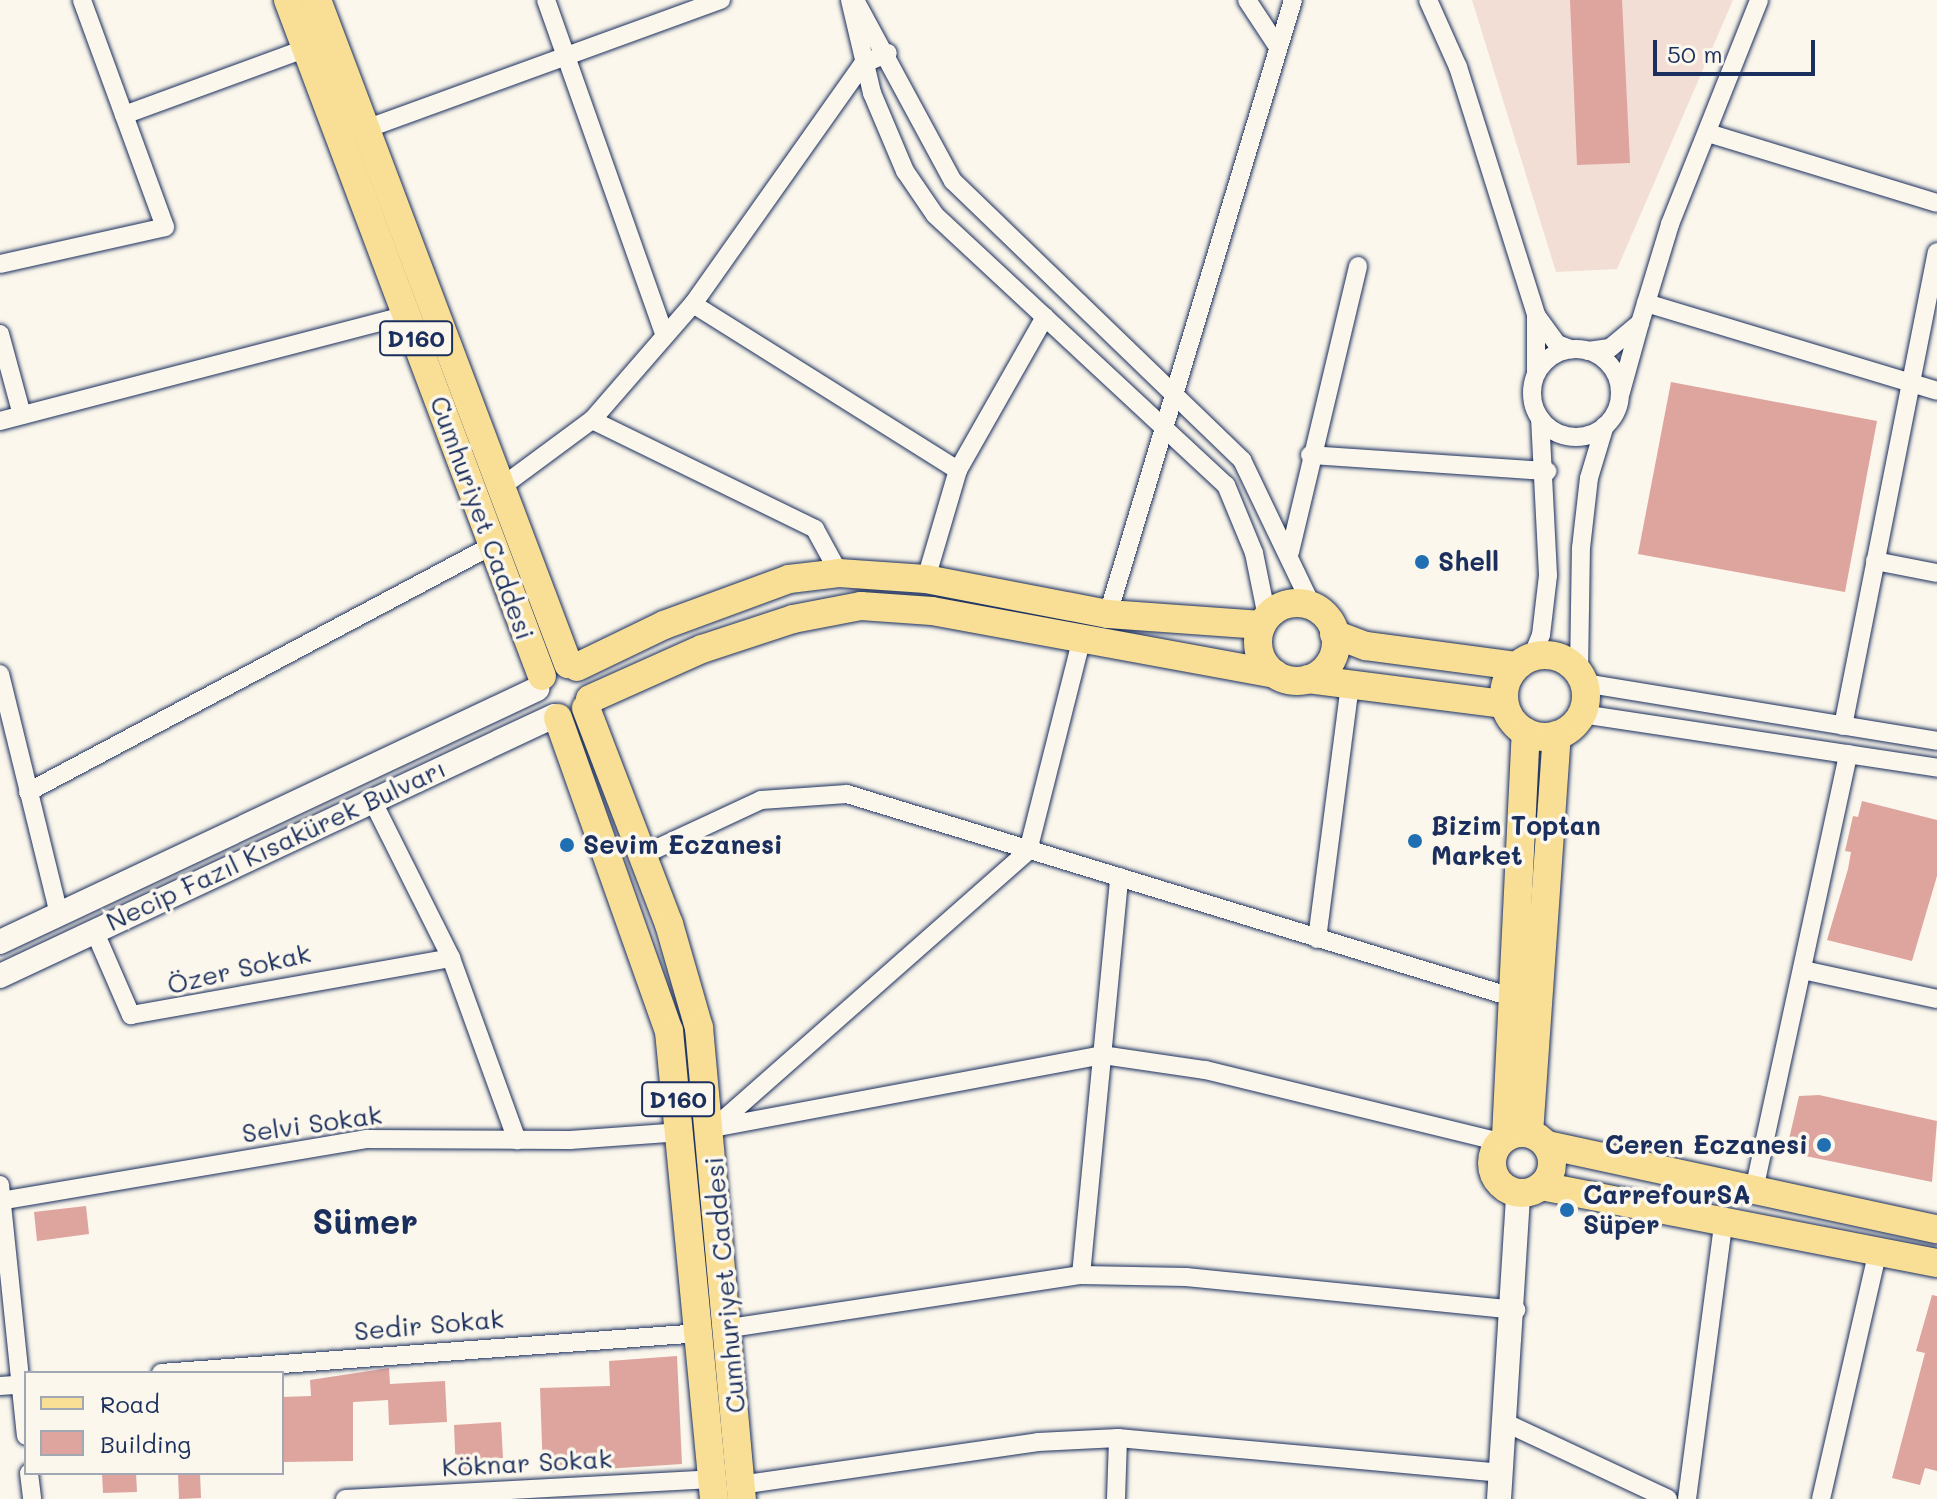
<!DOCTYPE html>
<meta charset="utf-8">
<style>
body{margin:0}
#map{position:relative;width:1937px;height:1499px;overflow:hidden;background:#fbf7ec;font-family:Mali,sans-serif}
div>[style]{position:absolute}
.built>*{inset:0;background:#f2ded5}
.building>*{inset:0;background:#dea49e}
.roads{filter:drop-shadow(0 0 2px #1b2f5e) drop-shadow(0 0 2px #1b2f5e)}
.street>*{height:18px;margin:-9px;padding:0 9px;transform-origin:9px;border-radius:9px;background:#fbf7ec}
.street>.ring{margin:-9px;padding:0;box-sizing:content-box;background:none;border:18px solid #fbf7ec;border-radius:50%}
.secondary>*{height:24px;margin:-12px;padding:0 12px;transform-origin:12px;border-radius:12px;background:#fbf7ec}
.primary>*{height:28px;margin:-14px;padding:0 14px;transform-origin:14px;border-radius:14px;background:#f9df96}
.primary>.ring{margin:-14px;padding:0;box-sizing:content-box;background:none;border:28px solid #f9df96;border-radius:50%}
.dots>*{width:22px;height:22px;translate:-50% -50%;box-sizing:border-box;border:4px solid #fbf7ec;border-radius:50%}
span{translate:-50% -50%;white-space:nowrap;text-align:center;line-height:1.15;-webkit-text-stroke:7px #fbf7ec;paint-order:stroke}
.shield-label span{padding:2px 6px;background:#fbf7ec;border:2px solid;border-radius:6px;-webkit-text-stroke-width:0}
.shield-label{font-size:24px;color:#1b2f5e;font-weight:700}
.street-label{font-size:26px;color:#1b2f5e}
.poi-label{font-size:26px;color:#1b2f5e;font-weight:700}
.left{translate:0 -50%;text-align:left}
.right{translate:-100% -50%;text-align:right}
.district-label{font-size:34px;color:#1b2f5e;font-weight:700}
.legend{position:absolute;left:24px;top:1371px;width:260px;height:104px;box-sizing:border-box;background:#fbf7ec;border:2px solid #a1a7b3;margin:0;padding:10px 14px;list-style:none;font-size:24px;color:#1b2f5e}
.legend li{display:flex;align-items:center;gap:16px;height:40px}
.legend b{width:40px;border:2px solid #a1a7b3}
.scale{position:absolute;left:1653px;top:40px;width:162px;height:36px;box-sizing:border-box;border:4px solid #1b2f5e;border-top:0;padding-left:10px;font-size:24px;line-height:28px;white-space:nowrap;color:#1b2f5e;-webkit-text-stroke:6px #fbf7ec;paint-order:stroke}
</style>
<div id="map">
<div class="built">
<i style="clip-path:polygon(1472px 0,1733px 0,1617px 269px,1556px 272px)"></i>
</div>
<div class="building">
<i style="clip-path:polygon(1570px 0,1622px 0,1630px 163px,1577px 165px)"></i>
<i style="clip-path:polygon(1671px 382px,1877px 421px,1845px 592px,1638px 554px)"></i>
<i style="clip-path:polygon(1862px 801px,1937px 820px,1937px 876px,1912px 961px,1827px 940px,1848px 869px,1851px 852px,1845px 851px,1853px 816px,1858px 817px)"></i>
<i style="clip-path:polygon(1819px 1095px,1937px 1121px,1932px 1182px,1786px 1152px,1799px 1096px)"></i>
<i style="clip-path:polygon(86px 1206px,89px 1234px,37px 1241px,34px 1212px)"></i>
<i style="clip-path:polygon(1932px 1295px,1937px 1296px,1937px 1471px,1925px 1468px,1920px 1485px,1892px 1478px,1925px 1353px,1916px 1351px)"></i>
<i style="clip-path:polygon(677px 1356px,682px 1464px,543px 1473px,540px 1388px,610px 1386px,609px 1361px)"></i>
<i style="clip-path:polygon(389px 1368px,390px 1384px,445px 1381px,447px 1422px,389px 1425px,388px 1400px,353px 1402px,353px 1461px,282px 1462px,282px 1397px,311px 1396px,310px 1380px)"></i>
<i style="clip-path:polygon(501px 1422px,503px 1458px,479px 1459px,480px 1474px,456px 1475px,454px 1425px)"></i>
<i style="clip-path:polygon(102px 1473px,136px 1473px,137px 1492px,103px 1493px)"></i>
<i style="clip-path:polygon(178px 1473px,200px 1473px,201px 1498px,179px 1499px)"></i>
</div>
<div class="roads">
<div class="street">
<i style="left:546px;top:0;width:354px;rotate:70.5deg"></i>
<i style="left:850px;top:0;width:96px;rotate:76.7deg"></i>
<i style="left:872px;top:93px;width:85px;rotate:67.1deg"></i>
<i style="left:905px;top:171px;width:53px;rotate:55.7deg"></i>
<i style="left:935px;top:215px;width:397px;rotate:42.9deg"></i>
<i style="left:1226px;top:485px;width:74px;rotate:67.6deg"></i>
<i style="left:1254px;top:553px;width:65px;rotate:78.5deg"></i>
<i style="left:855px;top:0;width:206px;rotate:61.6deg"></i>
<i style="left:953px;top:181px;width:402px;rotate:44deg"></i>
<i style="left:1242px;top:460px;width:162px;rotate:64.4deg"></i>
<i style="left:1247px;top:0;width:56px;rotate:56.6deg"></i>
<i style="left:1428px;top:0;width:73px;rotate:65.9deg"></i>
<i style="left:1458px;top:67px;width:260px;rotate:72.5deg"></i>
<i style="left:124px;top:115px;width:195px;rotate:-20.1deg"></i>
<i style="left:366px;top:129px;width:378px;rotate:-20deg"></i>
<i style="left:1708px;top:133px;width:239px;rotate:17deg"></i>
<i style="left:0;top:264px;width:169px;rotate:-12.6deg"></i>
<i style="left:165px;top:227px;width:242px;rotate:-110.1deg"></i>
<i style="left:1646px;top:303px;width:304px;rotate:16.8deg"></i>
<i style="left:693px;top:304px;width:313px;rotate:32.1deg"></i>
<i style="left:958px;top:470px;width:114px;rotate:106.4deg"></i>
<i style="left:1640px;top:323px;width:103px;rotate:-73.1deg"></i>
<i style="left:1670px;top:224px;width:241px;rotate:-68.3deg"></i>
<i style="left:0;top:334px;width:84px;rotate:74.8deg"></i>
<i class="ring" style="left:1532px;top:349px;width:70px;height:70px"></i>
<i style="left:1588px;top:351px;width:22px;rotate:-8deg"></i>
<i style="left:1610px;top:348px;width:39px;rotate:-40deg"></i>
<i style="left:1640px;top:323px;width:72px;rotate:105.4deg"></i>
<i style="left:1536px;top:374px;width:59px;rotate:-90deg"></i>
<i style="left:1536px;top:315px;width:36px;rotate:54deg"></i>
<i style="left:1557px;top:344px;width:15px;rotate:20deg"></i>
<i style="left:592px;top:420px;width:248px;rotate:26deg"></i>
<i style="left:815px;top:529px;width:50px;rotate:61.4deg"></i>
<i style="left:0;top:421px;width:422px;rotate:-14.6deg"></i>
<i style="left:1310px;top:455px;width:238px;rotate:3.9deg"></i>
<i style="left:958px;top:470px;width:176px;rotate:-60.4deg"></i>
<i style="left:500px;top:488px;width:114px;rotate:-36.5deg"></i>
<i style="left:592px;top:420px;width:154px;rotate:-49deg"></i>
<i style="left:693px;top:304px;width:294px;rotate:-54.7deg"></i>
<i style="left:863px;top:64px;width:27px;rotate:-24deg"></i>
<i style="left:1290px;top:552px;width:294px;rotate:-76.6deg"></i>
<i style="left:1875px;top:561px;width:63px;rotate:11deg"></i>
<i style="left:1108px;top:614px;width:641px;rotate:-73.23deg"></i>
<i style="left:1532px;top:657px;width:24px;rotate:-68deg"></i>
<i style="left:1541px;top:635px;width:60px;rotate:-83.3deg"></i>
<i style="left:1548px;top:575px;width:157px;rotate:-92.9deg"></i>
<i style="left:1579px;top:672px;width:124px;rotate:-89.1deg"></i>
<i style="left:1581px;top:548px;width:70px;rotate:-83.5deg"></i>
<i style="left:1589px;top:478px;width:55px;rotate:-73.2deg"></i>
<i style="left:0;top:674px;width:248px;rotate:76.2deg"></i>
<i style="left:1584px;top:683px;width:358px;rotate:9.3deg"></i>
<i style="left:1582px;top:714px;width:359px;rotate:8.6deg"></i>
<i style="left:1843px;top:726px;width:483px;rotate:-78.8deg"></i>
<i style="left:28px;top:792px;width:524px;rotate:-27.98deg"></i>
<i style="left:372px;top:800px;width:177px;rotate:63.4deg"></i>
<i style="left:451px;top:958px;width:194px;rotate:70.1deg"></i>
<i style="left:643px;top:855px;width:130px;rotate:-25deg"></i>
<i style="left:761px;top:800px;width:86px;rotate:-4deg"></i>
<i style="left:847px;top:794px;width:691px;rotate:16.99deg"></i>
<i style="left:94px;top:930px;width:93px;rotate:66.5deg"></i>
<i style="left:131px;top:1015px;width:325px;rotate:-10.1deg"></i>
<i style="left:1317px;top:939px;width:255px;rotate:-82.6deg"></i>
<i style="left:1803px;top:970px;width:137px;rotate:12.2deg"></i>
<i style="left:715px;top:1127px;width:417px;rotate:-41.4deg"></i>
<i style="left:1028px;top:851px;width:217px;rotate:-75.8deg"></i>
<i style="left:713px;top:1128px;width:396px;rotate:-10.6deg"></i>
<i style="left:1102px;top:1055px;width:104px;rotate:8.3deg"></i>
<i style="left:1205px;top:1070px;width:304px;rotate:13.7deg"></i>
<i style="left:0;top:1185px;width:252px;rotate:84.1deg"></i>
<i style="left:1754px;top:1190px;width:446px;rotate:-77.8deg"></i>
<i style="left:0;top:1201px;width:371px;rotate:-9.6deg"></i>
<i style="left:366px;top:1139px;width:204px;rotate:0.3deg"></i>
<i style="left:570px;top:1140px;width:112px;rotate:-4.1deg"></i>
<i style="left:1081px;top:1275px;width:400px;rotate:-84.5deg"></i>
<i style="left:730px;top:1328px;width:355px;rotate:-8.6deg"></i>
<i style="left:1081px;top:1275px;width:105px;rotate:1.1deg"></i>
<i style="left:1186px;top:1277px;width:332px;rotate:5.7deg"></i>
<i style="left:161px;top:1373px;width:541px;rotate:-4.24deg"></i>
<i style="left:0;top:1386px;width:26px;rotate:-4deg"></i>
<i style="left:1506px;top:1423px;width:179px;rotate:25.1deg"></i>
<i style="left:29px;top:1473px;width:26px;rotate:83deg"></i>
<i style="left:740px;top:1485px;width:301px;rotate:-8.2deg"></i>
<i style="left:1038px;top:1442px;width:80px;rotate:-2.9deg"></i>
<i style="left:1118px;top:1438px;width:386px;rotate:5.2deg"></i>
<i style="left:345px;top:1499px;width:368px;rotate:-3.1deg"></i>
<i style="left:1116px;top:1499px;width:61px;rotate:-88.1deg"></i>
<i style="left:1687px;top:1499px;width:284px;rotate:-82.5deg"></i>
<i style="left:1821px;top:1499px;width:255px;rotate:-77.1deg"></i>
</div>
<div class="secondary">
<i style="left:0;top:942px;width:594px;rotate:-25.23deg"></i>
<i style="left:0;top:976px;width:612px;rotate:-25.14deg"></i>
<i style="left:1499px;top:1499px;width:307px;rotate:-86.4deg"></i>
</div>
<div class="primary">
<i style="left:288px;top:0;width:722px;rotate:69.41deg"></i>
<i style="left:317px;top:0;width:710px;rotate:69.29deg"></i>
<i class="ring" style="left:1258px;top:603px;width:50px;height:50px"></i>
<i style="left:1334px;top:634px;width:34px;rotate:21deg"></i>
<i style="left:1366px;top:646px;width:151px;rotate:7.6deg"></i>
<i class="ring" style="left:1504px;top:655px;width:54px;height:54px"></i>
<i style="left:577px;top:667px;width:97px;rotate:-25.8deg"></i>
<i style="left:664px;top:625px;width:133px;rotate:-20.2deg"></i>
<i style="left:789px;top:579px;width:50px;rotate:-6.8deg"></i>
<i style="left:839px;top:573px;width:87px;rotate:3.9deg"></i>
<i style="left:926px;top:579px;width:185px;rotate:10.9deg"></i>
<i style="left:1108px;top:614px;width:154px;rotate:4.1deg"></i>
<i style="left:1308px;top:679px;width:198px;rotate:7.3deg"></i>
<i style="left:590px;top:699px;width:123px;rotate:-24.1deg"></i>
<i style="left:702px;top:649px;width:96px;rotate:-18.2deg"></i>
<i style="left:793px;top:619px;width:69px;rotate:-10.8deg"></i>
<i style="left:861px;top:606px;width:71px;rotate:4deg"></i>
<i style="left:932px;top:611px;width:349px;rotate:10.4deg"></i>
<i style="left:586px;top:708px;width:231px;rotate:69deg"></i>
<i style="left:669px;top:924px;width:108px;rotate:73.9deg"></i>
<i style="left:699px;top:1028px;width:473px;rotate:84.8deg"></i>
<i style="left:558px;top:718px;width:332px;rotate:70.5deg"></i>
<i style="left:669px;top:1031px;width:470px;rotate:84.5deg"></i>
<i style="left:1529px;top:1133px;width:399px;rotate:-86deg"></i>
<i class="ring" style="left:1492px;top:1133px;width:32px;height:32px"></i>
<i style="left:1506px;top:1137px;width:405px;rotate:-87.2deg"></i>
<i style="left:1547px;top:1145px;width:399px;rotate:12.2deg"></i>
<i style="left:1541px;top:1186px;width:403px;rotate:11deg"></i>
</div>
</div>
<div class="dots">
<i style="left:1422px;top:562px;background:#1f6fb2"></i>
<i style="left:1415px;top:841px;background:#1f6fb2"></i>
<i style="left:567px;top:845px;background:#1f6fb2"></i>
<i style="left:1824px;top:1145px;background:#1f6fb2"></i>
<i style="left:1567px;top:1210px;background:#1f6fb2"></i>
</div>
<div class="shield-label">
<span style="left:416px;top:338px">D160</span>
<span style="left:678px;top:1099px">D160</span>
</div>
<div class="street-label">
<span style="left:482px;top:518px;rotate:70deg">Cumhuriyet Caddesi</span>
<span style="left:276px;top:845px;rotate:-25deg">Necip Fazıl Kısakürek Bulvarı</span>
<span style="left:239px;top:969px;rotate:-13deg">Özer Sokak</span>
<span style="left:312px;top:1124px;rotate:-8deg">Selvi Sokak</span>
<span style="left:725px;top:1285px;rotate:-95deg">Cumhuriyet Caddesi</span>
<span style="left:429px;top:1325px;rotate:-5deg">Sedir Sokak</span>
<span style="left:527px;top:1463px;rotate:-3deg">Köknar Sokak</span>
</div>
<div class="poi-label">
<span class="left" style="left:1438px;top:562px">Shell</span>
<span class="left" style="left:1431px;top:841px">Bizim Toptan<br>Market</span>
<span class="left" style="left:583px;top:845px">Sevim Eczanesi</span>
<span class="right" style="left:1808px;top:1145px">Ceren Eczanesi</span>
<span class="left" style="left:1583px;top:1210px">CarrefourSA<br>Süper</span>
</div>
<div class="district-label">
<span style="left:365px;top:1221px">Sümer</span>
</div>
<ul class="legend">
<li><b style="height:10px;background:#f9df96"></b>Road</li>
<li><b style="height:22px;background:#dea49e"></b>Building</li>
</ul>
<div class="scale">50 m</div>
</div>
